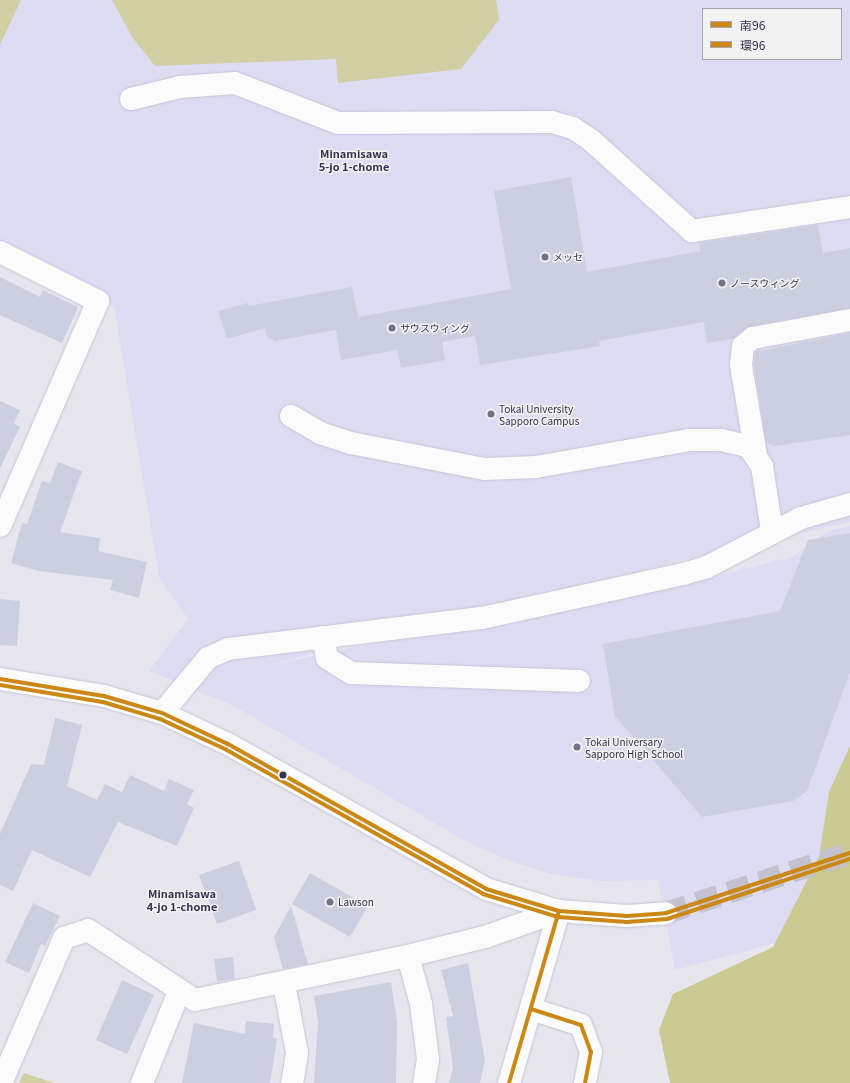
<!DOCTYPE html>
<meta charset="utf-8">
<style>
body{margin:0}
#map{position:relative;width:850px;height:1083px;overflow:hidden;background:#e7e6ee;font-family:Georgia,"Noto Sans JP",serif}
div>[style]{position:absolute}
.built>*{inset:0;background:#dedcf2}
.green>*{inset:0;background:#d1cfa3}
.forest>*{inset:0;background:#ccca93}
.building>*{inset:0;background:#cbcfe0}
.minor-tunnel>*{height:22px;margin-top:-11px;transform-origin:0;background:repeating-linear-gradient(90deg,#c3c2ce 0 22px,transparent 0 33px)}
.roads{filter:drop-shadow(0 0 1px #c5c3d5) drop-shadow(0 0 1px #c5c3d5)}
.minor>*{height:22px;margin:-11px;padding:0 11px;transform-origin:11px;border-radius:11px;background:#fbfbfc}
.bus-1>*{height:4px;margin:-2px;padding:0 2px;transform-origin:2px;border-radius:2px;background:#cc8814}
.bus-2>*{height:4px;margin:-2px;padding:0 2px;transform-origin:2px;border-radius:2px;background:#cc8814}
.dots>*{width:11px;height:11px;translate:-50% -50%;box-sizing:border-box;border:2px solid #f2f2f2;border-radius:50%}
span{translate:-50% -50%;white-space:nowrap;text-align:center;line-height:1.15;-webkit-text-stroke:3px #f2f2f2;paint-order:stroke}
.poi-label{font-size:10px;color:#34324f}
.left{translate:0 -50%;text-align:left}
.neighbourhood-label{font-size:11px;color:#34324f;font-weight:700}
.legend{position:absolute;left:702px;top:8px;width:140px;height:52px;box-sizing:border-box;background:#f2f2f2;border:1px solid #a6a5b1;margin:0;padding:5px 7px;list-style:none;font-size:12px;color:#34324f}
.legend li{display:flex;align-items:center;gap:8px;height:20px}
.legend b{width:20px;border:1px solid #a6a5b1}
</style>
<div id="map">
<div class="built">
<i style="clip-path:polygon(evenodd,0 0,850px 0,850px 522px,700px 556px,260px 667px,493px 618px,688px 583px,792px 557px,828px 531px,850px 526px,850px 912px,771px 944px,675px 970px,658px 880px,600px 881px,555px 875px,516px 863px,467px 842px,234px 706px,149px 671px,188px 619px,159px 577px,114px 307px,0 245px,0 0,703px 9px,841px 9px,841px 59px,703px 59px,703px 9px)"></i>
</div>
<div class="green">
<i style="clip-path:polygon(0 0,21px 0,0 45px)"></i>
<i style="clip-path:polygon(112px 0,496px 0,499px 20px,461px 69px,338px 83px,336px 59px,155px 66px,132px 37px)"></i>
<i style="clip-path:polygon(24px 1073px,54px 1083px,19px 1083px)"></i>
</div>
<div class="forest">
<i style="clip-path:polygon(850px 746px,850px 1083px,670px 1083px,659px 1030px,673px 994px,773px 947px,819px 857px,829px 792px)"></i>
</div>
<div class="building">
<i style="clip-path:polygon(571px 177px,587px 272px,700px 251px,699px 243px,818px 225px,823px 253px,850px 248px,850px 308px,751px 326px,733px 339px,707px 343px,704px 322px,599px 341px,600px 346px,480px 365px,475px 336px,442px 342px,445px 360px,401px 368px,397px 350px,341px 360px,336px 330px,275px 341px,267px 337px,265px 328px,227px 339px,218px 311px,248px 303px,249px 306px,352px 287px,358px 317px,511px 289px,494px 191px)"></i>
<i style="clip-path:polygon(0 277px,40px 297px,43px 290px,78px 307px,62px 343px,0 315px)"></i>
<i style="clip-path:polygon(850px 333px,850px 435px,774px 446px,766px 442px,754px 365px,755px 352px)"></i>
<i style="clip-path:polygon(0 401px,20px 410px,14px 423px,20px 427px,0 468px)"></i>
<i style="clip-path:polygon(58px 462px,82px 471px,60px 532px,100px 538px,98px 551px,147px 562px,139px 598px,110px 590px,113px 580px,39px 571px,11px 563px,22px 523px,27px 524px,42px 481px,50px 483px)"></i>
<i style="clip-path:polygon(850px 533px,850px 672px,807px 791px,793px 801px,702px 817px,615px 716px,603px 644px,780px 611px,808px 540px)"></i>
<i style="clip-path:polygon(0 599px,20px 601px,17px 646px,0 645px)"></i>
<i style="clip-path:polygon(55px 718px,82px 725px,67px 786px,97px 800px,105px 784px,122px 792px,130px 775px,164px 791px,169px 779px,194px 790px,187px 804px,194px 808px,177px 846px,118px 822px,90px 877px,32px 850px,13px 891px,0 885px,0 834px,31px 764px,44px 765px)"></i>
<i style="clip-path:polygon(239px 861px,256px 910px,217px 924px,199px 875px)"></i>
<i style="clip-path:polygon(310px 873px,368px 906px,350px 937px,292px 904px)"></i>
<i style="clip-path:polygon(33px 903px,60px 916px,45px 946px,41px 944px,29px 973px,5px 962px)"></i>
<i style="clip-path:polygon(291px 906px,308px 964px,283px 969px,274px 937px)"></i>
<i style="clip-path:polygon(233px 957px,235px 979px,217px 981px,214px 959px)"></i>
<i style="clip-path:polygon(468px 963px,485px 1061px,480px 1083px,449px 1083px,453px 1068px,446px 1017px,453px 1016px,441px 970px)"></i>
<i style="clip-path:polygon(122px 980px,154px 995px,127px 1054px,96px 1040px)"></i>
<i style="clip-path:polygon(391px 982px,397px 1021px,396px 1083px,314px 1083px,318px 1022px,314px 996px)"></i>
<i style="clip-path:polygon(246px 1021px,274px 1024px,273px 1038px,277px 1039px,270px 1083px,182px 1083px,194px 1023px,245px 1034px)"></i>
</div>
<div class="minor-tunnel">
<i style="left:666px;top:913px;width:194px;rotate:-18.1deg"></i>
</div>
<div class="roads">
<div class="minor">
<i style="left:131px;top:99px;width:50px;rotate:-13.8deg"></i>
<i style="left:180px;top:87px;width:55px;rotate:-4.2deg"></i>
<i style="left:235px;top:83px;width:110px;rotate:21.2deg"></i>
<i style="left:338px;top:123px;width:214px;rotate:-0.3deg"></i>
<i style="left:552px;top:122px;width:22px;rotate:16deg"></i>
<i style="left:573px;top:128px;width:23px;rotate:34deg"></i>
<i style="left:592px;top:141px;width:135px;rotate:42deg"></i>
<i style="left:692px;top:231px;width:160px;rotate:-8.6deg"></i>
<i style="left:0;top:252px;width:110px;rotate:26.6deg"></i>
<i style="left:98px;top:301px;width:245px;rotate:113.5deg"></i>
<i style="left:291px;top:416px;width:34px;rotate:30deg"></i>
<i style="left:320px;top:433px;width:33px;rotate:18deg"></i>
<i style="left:351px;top:443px;width:136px;rotate:11deg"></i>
<i style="left:485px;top:469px;width:51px;rotate:-2.2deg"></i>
<i style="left:536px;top:467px;width:155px;rotate:-10deg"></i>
<i style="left:689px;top:440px;width:32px"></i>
<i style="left:721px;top:440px;width:28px;rotate:13deg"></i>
<i style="left:748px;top:446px;width:24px;rotate:55deg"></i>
<i style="left:762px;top:466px;width:66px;rotate:81.3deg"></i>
<i style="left:756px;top:455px;width:91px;rotate:-99.5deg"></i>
<i style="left:741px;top:365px;width:19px;rotate:-84deg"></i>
<i style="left:743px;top:346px;width:13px;rotate:-39deg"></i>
<i style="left:753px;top:338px;width:99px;rotate:-10.5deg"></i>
<i style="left:323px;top:637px;width:21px;rotate:79deg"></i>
<i style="left:327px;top:658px;width:28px;rotate:32deg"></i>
<i style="left:351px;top:673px;width:228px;rotate:2deg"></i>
<i style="left:0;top:679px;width:105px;rotate:9.3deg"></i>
<i style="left:104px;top:696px;width:60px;rotate:16.3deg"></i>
<i style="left:162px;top:713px;width:73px;rotate:25.2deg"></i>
<i style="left:228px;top:744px;width:296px;rotate:29.3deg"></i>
<i style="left:486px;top:889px;width:76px;rotate:16.8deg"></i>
<i style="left:559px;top:911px;width:68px;rotate:4.2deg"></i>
<i style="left:627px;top:916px;width:39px;rotate:-4deg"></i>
<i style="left:162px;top:713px;width:72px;rotate:-50.1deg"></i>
<i style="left:208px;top:658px;width:22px;rotate:-24deg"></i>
<i style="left:228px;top:649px;width:256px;rotate:-7deg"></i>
<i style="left:482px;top:618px;width:206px;rotate:-12.3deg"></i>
<i style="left:683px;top:574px;width:25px;rotate:-16deg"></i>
<i style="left:707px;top:567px;width:106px;rotate:-27.5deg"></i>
<i style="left:801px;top:518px;width:51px;rotate:-15.9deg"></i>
<i style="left:408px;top:956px;width:50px;rotate:74.8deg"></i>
<i style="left:421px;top:1004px;width:55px;rotate:82.7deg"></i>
<i style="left:428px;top:1059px;width:24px;rotate:99deg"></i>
<i style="left:284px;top:984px;width:70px;rotate:79.3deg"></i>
<i style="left:297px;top:1053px;width:30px;rotate:99deg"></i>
<i style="left:531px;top:1009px;width:52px;rotate:17.7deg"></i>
<i style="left:581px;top:1025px;width:29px;rotate:70deg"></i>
<i style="left:591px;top:1052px;width:32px;rotate:101deg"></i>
<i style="left:1px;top:1083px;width:158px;rotate:-66.5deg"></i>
<i style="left:64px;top:938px;width:25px;rotate:-18deg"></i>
<i style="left:88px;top:930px;width:128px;rotate:33.2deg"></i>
<i style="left:195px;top:1000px;width:217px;rotate:-11.7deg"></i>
<i style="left:408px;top:956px;width:79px;rotate:-13.9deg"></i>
<i style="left:485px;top:937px;width:78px;rotate:-19.4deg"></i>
<i style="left:142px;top:1083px;width:98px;rotate:-67.9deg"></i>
<i style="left:509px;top:1083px;width:179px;rotate:-73.8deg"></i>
</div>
</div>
<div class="bus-1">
<i style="left:0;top:679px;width:105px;rotate:9.3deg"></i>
<i style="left:104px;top:696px;width:60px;rotate:16.3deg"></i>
<i style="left:162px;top:713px;width:73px;rotate:25.2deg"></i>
<i style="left:228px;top:744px;width:296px;rotate:29.3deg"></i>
<i style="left:486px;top:889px;width:76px;rotate:16.8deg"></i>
<i style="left:559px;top:911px;width:68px;rotate:4.2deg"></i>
<i style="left:627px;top:916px;width:39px;rotate:-4deg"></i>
<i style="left:666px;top:913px;width:194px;rotate:-18.1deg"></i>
<i style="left:531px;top:1009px;width:52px;rotate:17.7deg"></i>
<i style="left:581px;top:1025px;width:29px;rotate:70deg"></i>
<i style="left:591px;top:1052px;width:32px;rotate:101deg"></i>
<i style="left:509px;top:1083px;width:179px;rotate:-73.8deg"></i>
</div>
<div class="bus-2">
<i style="left:0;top:685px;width:104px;rotate:9.4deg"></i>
<i style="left:103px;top:702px;width:59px;rotate:16.6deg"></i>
<i style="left:160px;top:719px;width:72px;rotate:24.8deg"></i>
<i style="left:225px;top:749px;width:296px;rotate:29.3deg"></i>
<i style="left:483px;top:894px;width:78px;rotate:17deg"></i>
<i style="left:558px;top:917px;width:69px;rotate:4.1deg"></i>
<i style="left:627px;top:922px;width:40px;rotate:-4.3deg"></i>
<i style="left:667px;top:919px;width:193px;rotate:-18.2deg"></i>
</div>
<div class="dots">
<i style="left:545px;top:257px;background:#737187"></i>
<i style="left:722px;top:283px;background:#737187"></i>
<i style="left:392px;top:328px;background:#737187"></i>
<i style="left:491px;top:414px;background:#737187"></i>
<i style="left:577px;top:747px;background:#737187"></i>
<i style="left:283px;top:775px;background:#34324f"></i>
<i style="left:330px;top:902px;background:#737187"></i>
</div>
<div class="poi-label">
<span class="left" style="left:553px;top:257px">メッセ</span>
<span class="left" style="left:730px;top:283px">ノースウィング</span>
<span class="left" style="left:400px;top:328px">サウスウィング</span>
<span class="left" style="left:499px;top:414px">Tokai University<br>Sapporo Campus</span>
<span class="left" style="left:585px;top:747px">Tokai Universary<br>Sapporo High School</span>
<span class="left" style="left:338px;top:902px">Lawson</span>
</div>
<div class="neighbourhood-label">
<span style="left:354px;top:160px">Minamisawa<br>5-jo 1-chome</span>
<span style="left:182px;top:900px">Minamisawa<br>4-jo 1-chome</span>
</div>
<ul class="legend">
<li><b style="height:5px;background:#cc8814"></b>南96</li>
<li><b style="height:5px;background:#cc8814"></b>環96</li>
</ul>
</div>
